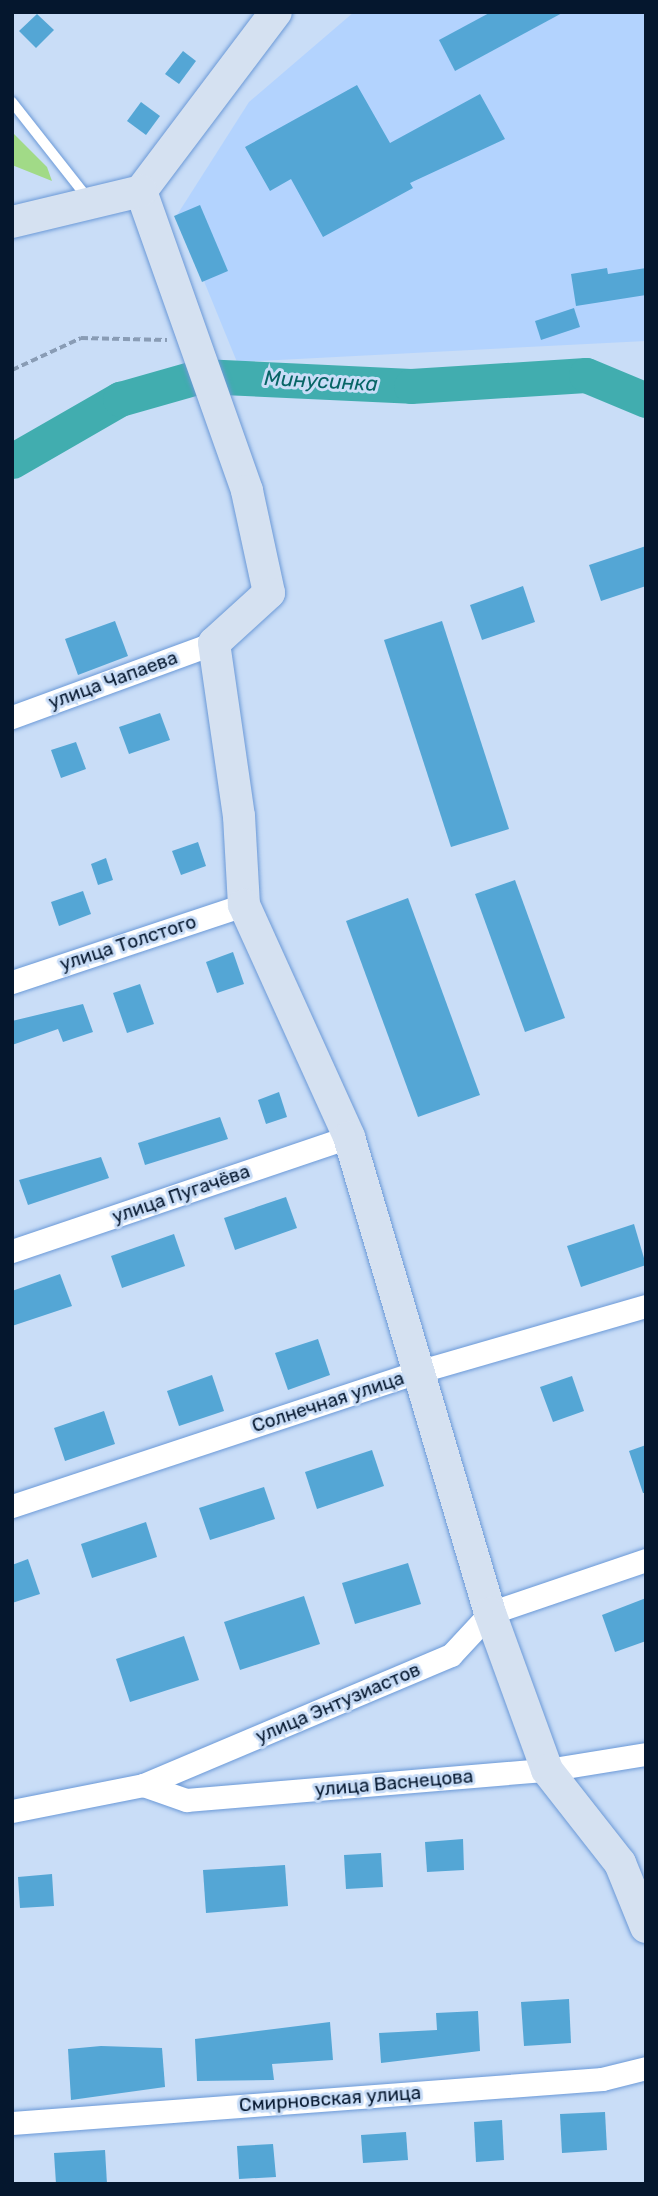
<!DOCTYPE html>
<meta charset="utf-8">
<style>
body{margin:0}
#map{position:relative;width:658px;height:2196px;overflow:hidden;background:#c9ddf7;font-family:Rubik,sans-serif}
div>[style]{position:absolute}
.built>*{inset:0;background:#b3d3fe}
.green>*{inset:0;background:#a1da87}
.river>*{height:35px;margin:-17.5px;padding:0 17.5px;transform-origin:17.5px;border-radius:17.5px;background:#41adaf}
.building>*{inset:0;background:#54a6d5}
.path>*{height:3.5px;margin-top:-1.75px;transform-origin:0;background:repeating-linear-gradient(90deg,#899cb5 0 7px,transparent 0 10.5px)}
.roads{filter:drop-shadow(0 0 2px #6b99d7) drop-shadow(0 0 2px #6b99d7)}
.lane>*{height:10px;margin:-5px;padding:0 5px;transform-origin:5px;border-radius:5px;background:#fff}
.street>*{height:23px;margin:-11.5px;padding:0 11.5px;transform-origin:11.5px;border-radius:11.5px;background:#fff}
.secondary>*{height:32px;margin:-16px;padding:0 16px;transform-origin:16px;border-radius:16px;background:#d5e1f1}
span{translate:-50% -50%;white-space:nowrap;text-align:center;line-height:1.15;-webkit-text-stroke:6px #c9ddf7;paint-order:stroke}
.street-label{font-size:19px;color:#05172e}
.water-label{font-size:21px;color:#076566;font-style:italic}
.frame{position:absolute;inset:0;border:14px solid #05172e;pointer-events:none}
</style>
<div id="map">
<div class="built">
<i style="clip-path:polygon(354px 12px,646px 12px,646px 341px,237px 362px,177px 215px,249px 102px)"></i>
</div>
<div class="green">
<i style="clip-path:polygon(12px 132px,47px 167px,52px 181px,12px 165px)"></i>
</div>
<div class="river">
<i style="left:12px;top:461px;width:125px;rotate:-29.9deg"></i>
<i style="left:120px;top:399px;width:84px;rotate:-15.9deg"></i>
<i style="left:201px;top:376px;width:210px;rotate:2.7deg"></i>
<i style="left:411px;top:386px;width:175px;rotate:-3.6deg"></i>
<i style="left:586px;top:375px;width:65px;rotate:22.6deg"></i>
</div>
<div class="building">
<i style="clip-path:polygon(491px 12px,564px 12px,455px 71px,439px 40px)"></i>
<i style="clip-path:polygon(37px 14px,54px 30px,36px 48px,19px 31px)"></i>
<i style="clip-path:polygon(183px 51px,196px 61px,179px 84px,165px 74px)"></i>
<i style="clip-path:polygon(357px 85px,390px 143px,480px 94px,505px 139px,410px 183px,413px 188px,323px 237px,291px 179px,270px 191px,245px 147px)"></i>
<i style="clip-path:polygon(141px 102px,160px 116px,146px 135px,127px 121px)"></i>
<i style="clip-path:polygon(200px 205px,228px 271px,202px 282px,174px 216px)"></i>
<i style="clip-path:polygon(607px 268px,608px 274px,646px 268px,646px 295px,576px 306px,571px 274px)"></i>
<i style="clip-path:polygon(574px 308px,580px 327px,541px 340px,535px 321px)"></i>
<i style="clip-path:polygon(646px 546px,646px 586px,601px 601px,589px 565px)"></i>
<i style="clip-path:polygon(523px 586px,535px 622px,482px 640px,470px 605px)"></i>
<i style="clip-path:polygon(115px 621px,128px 656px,78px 675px,65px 639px)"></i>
<i style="clip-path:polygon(442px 621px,509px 829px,451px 847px,384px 640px)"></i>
<i style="clip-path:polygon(160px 713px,170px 740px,129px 754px,119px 727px)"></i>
<i style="clip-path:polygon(76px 742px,86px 769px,61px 778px,51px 750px)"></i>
<i style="clip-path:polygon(198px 842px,206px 866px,181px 875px,172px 851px)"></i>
<i style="clip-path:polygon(106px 858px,113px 880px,98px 885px,91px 864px)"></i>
<i style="clip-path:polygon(515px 880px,565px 1018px,525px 1032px,475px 894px)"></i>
<i style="clip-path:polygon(83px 891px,91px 914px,59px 926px,51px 902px)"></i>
<i style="clip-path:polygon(408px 898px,480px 1095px,418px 1117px,346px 921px)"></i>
<i style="clip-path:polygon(233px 952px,244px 984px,217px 993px,206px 962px)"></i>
<i style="clip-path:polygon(140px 984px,154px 1024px,127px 1033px,113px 993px)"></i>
<i style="clip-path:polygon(83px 1004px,93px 1032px,63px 1042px,58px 1029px,12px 1045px,12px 1021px)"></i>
<i style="clip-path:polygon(279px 1092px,287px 1117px,266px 1124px,258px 1100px)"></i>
<i style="clip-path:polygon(220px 1117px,228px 1139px,145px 1165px,138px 1143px)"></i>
<i style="clip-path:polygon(101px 1157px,109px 1178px,28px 1205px,19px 1180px)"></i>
<i style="clip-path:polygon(286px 1197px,297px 1228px,235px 1250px,224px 1218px)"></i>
<i style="clip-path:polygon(634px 1224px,646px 1265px,581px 1287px,567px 1246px)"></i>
<i style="clip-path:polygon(174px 1234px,185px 1266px,122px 1288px,111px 1256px)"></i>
<i style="clip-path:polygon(60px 1274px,72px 1306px,12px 1326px,12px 1291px)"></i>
<i style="clip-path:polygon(318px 1339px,330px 1375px,288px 1390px,275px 1353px)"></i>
<i style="clip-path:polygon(212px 1375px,224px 1411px,179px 1426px,167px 1391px)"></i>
<i style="clip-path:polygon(572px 1376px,584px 1411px,553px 1422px,540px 1387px)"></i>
<i style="clip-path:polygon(104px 1411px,115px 1444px,65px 1461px,54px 1428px)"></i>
<i style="clip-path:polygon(646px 1445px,646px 1493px,643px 1493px,629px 1451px)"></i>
<i style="clip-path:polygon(372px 1450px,384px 1486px,317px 1509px,305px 1472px)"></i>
<i style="clip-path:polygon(264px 1487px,275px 1519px,210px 1540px,199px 1508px)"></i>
<i style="clip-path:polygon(146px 1522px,157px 1557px,92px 1578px,81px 1544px)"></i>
<i style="clip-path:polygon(28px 1559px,40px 1594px,12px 1603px,12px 1565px)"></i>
<i style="clip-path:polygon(408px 1563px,421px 1604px,355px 1624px,342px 1583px)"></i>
<i style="clip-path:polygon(304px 1596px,320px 1644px,240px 1670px,224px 1622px)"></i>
<i style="clip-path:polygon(646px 1598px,646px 1641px,615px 1652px,602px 1615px)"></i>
<i style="clip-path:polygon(184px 1636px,199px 1680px,130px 1702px,116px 1659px)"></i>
<i style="clip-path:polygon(463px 1839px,464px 1870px,427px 1872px,425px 1842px)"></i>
<i style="clip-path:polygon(381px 1853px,383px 1887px,346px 1889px,344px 1855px)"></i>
<i style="clip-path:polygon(285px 1865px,288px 1906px,206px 1913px,203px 1870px)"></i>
<i style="clip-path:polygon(52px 1874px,54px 1906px,20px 1908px,18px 1877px)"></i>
<i style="clip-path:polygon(569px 1999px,571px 2043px,524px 2046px,521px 2002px)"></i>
<i style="clip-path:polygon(478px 2011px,480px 2051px,381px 2063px,379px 2033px,437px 2030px,436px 2013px)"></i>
<i style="clip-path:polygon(330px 2022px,333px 2060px,272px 2064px,274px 2080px,197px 2081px,195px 2039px)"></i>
<i style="clip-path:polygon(101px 2046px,162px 2048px,165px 2087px,71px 2100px,68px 2049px)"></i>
<i style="clip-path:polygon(605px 2112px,607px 2150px,562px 2153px,560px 2114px)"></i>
<i style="clip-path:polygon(502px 2120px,504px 2160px,476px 2162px,474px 2122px)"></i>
<i style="clip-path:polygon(406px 2132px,408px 2160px,363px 2163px,361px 2135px)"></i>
<i style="clip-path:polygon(273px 2144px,276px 2177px,239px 2179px,237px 2146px)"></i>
<i style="clip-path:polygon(105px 2150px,107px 2184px,56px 2184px,54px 2153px)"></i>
</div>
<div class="path">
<i style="left:12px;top:370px;width:76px;rotate:-24.9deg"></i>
<i style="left:81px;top:338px;width:86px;rotate:1.3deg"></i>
</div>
<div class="roads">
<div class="lane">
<i style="left:12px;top:102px;width:125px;rotate:51.8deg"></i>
</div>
<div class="street">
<i style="left:12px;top:717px;width:215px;rotate:-20.1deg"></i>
<i style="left:12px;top:982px;width:244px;rotate:-18.4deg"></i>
<i style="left:12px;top:1251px;width:356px;rotate:-18.7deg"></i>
<i style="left:12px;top:1506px;width:427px;rotate:-18.3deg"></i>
<i style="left:417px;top:1372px;width:238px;rotate:-16.1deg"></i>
<i style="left:143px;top:1785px;width:46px;rotate:19.2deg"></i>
<i style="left:186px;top:1800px;width:362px;rotate:-4.8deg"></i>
<i style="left:547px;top:1770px;width:100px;rotate:-9.2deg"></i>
<i style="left:12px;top:1811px;width:134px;rotate:-11.2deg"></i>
<i style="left:143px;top:1785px;width:334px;rotate:-22.9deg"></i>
<i style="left:451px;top:1655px;width:57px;rotate:-47.1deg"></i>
<i style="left:490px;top:1613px;width:165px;rotate:-18.8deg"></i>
<i style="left:12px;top:2123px;width:592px;rotate:-4.27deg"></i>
<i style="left:602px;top:2079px;width:45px;rotate:-14deg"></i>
</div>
<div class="secondary">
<i style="left:141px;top:191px;width:318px;rotate:70.5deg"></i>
<i style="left:247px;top:491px;width:104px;rotate:77.8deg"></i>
<i style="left:269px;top:593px;width:74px;rotate:137.7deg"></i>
<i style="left:214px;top:643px;width:175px;rotate:81.8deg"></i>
<i style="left:239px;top:816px;width:89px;rotate:86.8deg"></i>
<i style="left:244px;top:905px;width:255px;rotate:65.6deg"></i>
<i style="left:349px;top:1137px;width:496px;rotate:73.5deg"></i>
<i style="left:490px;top:1613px;width:167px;rotate:70deg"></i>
<i style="left:547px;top:1770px;width:118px;rotate:51.9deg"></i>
<i style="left:620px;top:1863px;width:69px;rotate:67.9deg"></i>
<i style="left:141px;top:191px;width:224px;rotate:-53deg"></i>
<i style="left:12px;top:222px;width:133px;rotate:-13.5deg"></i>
</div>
</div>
<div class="street-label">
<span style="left:113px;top:680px;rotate:-20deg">улица Чапаева</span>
<span style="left:128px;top:943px;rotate:-18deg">улица Толстого</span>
<span style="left:181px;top:1194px;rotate:-19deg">улица Пугачёва</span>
<span style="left:328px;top:1402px;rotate:-18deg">Солнечная улица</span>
<span style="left:338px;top:1703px;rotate:-23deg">улица Энтузиастов</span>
<span style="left:394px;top:1783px;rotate:-5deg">улица Васнецова</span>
<span style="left:330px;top:2099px;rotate:-4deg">Смирновская улица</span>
</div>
<div class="water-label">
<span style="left:321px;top:381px;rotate:3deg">Минусинка</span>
</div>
<div class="frame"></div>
</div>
